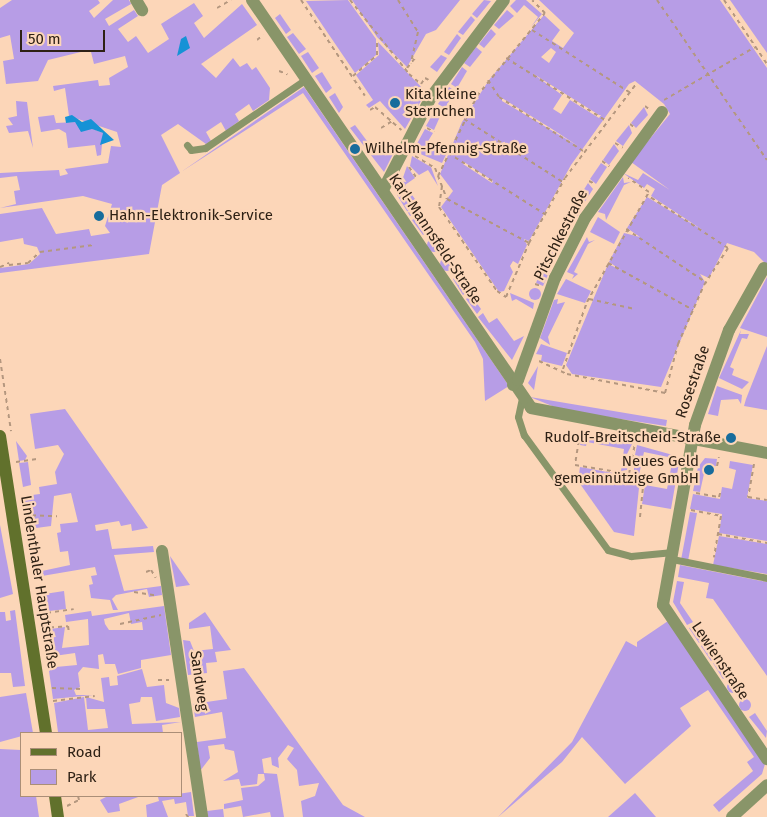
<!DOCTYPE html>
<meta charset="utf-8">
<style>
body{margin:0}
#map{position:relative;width:767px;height:817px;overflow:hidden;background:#fcd6b8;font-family:"Fira Sans",sans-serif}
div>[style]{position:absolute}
.green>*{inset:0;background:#b79de6}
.round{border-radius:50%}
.water>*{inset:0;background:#1692d6}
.path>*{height:2px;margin-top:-1px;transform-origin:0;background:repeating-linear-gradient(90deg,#b4977f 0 4px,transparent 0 8px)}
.lane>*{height:7px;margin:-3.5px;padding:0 3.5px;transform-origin:3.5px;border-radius:3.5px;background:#899569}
.street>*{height:12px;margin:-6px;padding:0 6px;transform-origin:6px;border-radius:6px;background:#899569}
.secondary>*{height:12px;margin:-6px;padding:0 6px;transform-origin:6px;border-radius:6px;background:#61712c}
.dots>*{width:14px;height:14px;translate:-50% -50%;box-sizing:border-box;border:2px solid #fcd6b8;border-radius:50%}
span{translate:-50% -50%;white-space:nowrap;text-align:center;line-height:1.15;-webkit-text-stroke:4.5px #fcd6b8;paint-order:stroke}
.poi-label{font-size:15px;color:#2e2115}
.left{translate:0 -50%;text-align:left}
.right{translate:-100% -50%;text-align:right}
.street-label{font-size:15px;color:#2e2115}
.legend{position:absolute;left:20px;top:732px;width:162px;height:65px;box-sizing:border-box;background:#fcd6b8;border:1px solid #aa8e77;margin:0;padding:6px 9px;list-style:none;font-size:15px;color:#2e2115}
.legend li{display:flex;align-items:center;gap:10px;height:25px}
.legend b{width:25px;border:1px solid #aa8e77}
.scale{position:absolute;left:20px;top:30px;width:85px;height:22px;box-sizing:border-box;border:2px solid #2e2115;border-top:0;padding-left:6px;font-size:15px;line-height:18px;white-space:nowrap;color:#2e2115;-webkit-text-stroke:4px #fcd6b8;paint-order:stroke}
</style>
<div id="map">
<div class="green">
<i style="clip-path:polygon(12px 0,98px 0,100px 3px,89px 11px,94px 18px,113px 0,129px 0,131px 4px,105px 19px,109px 26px,134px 10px,138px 16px,118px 29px,128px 42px,136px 36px,148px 53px,169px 39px,161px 24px,194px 3px,203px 16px,194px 23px,204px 38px,242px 4px,257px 25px,201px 64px,216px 78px,233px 58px,240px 67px,247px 63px,252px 70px,256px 67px,270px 88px,269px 100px,253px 111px,249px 104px,235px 114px,239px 121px,226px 131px,221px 122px,206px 132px,211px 141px,206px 144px,178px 124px,161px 135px,180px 173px,162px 185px,149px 254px,0 273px,0 268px,29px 264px,40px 254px,37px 247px,24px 244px,23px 238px,0 242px,0 214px,42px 208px,56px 234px,89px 229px,91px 236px,110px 233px,105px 226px,112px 204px,83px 196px,0 208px,16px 204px,14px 191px,20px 190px,17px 176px,0 178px,0 173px,59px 170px,60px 176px,68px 174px,65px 169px,108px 163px,111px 146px,121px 147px,117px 132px,69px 116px,65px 88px,54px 91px,53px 86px,98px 80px,99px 86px,110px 85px,109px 78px,128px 67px,125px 56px,94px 64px,91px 52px,85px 51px,48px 60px,38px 81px,6px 84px,3px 61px,14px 59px,10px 35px,0 38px,0 8px)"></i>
<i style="clip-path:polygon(348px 0,376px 39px,376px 55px,355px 73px,306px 1px)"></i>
<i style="clip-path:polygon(352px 0,460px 0,436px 30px,426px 34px,407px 67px,377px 37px)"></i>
<i style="clip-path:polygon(484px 0,491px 1px,477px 18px,472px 14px)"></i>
<i style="clip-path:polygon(516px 0,526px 0,542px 14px,531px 27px,538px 17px,524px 5px,517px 13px,510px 6px)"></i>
<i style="clip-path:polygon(evenodd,539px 0,720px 0,767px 68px,767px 265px,754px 252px,727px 243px,709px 278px,700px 274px,705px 282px,661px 387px,572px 374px,566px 365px,608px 264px,621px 270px,609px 262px,624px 233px,640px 237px,627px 228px,647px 197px,704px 231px,651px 196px,655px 189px,647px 184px,644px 188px,623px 173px,638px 180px,643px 173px,670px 190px,631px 162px,670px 114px,664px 104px,635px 81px,629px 84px,571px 165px,529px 241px,524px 239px,527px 245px,518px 264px,513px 261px,510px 266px,513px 272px,504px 291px,499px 292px,441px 207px,453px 191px,440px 174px,462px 122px,489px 80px,544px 15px,560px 30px,552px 41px,563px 48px,574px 33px,539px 0,551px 48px,556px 52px,549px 63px,541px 57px,551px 48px,539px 0,532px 73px,599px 115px,601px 115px,599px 118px,570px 100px,561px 114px,553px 109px,562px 95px,532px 73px,539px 0,502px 98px,552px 129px,578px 146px,502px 101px,502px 98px,539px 0,464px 162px,493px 181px,492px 183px,463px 164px,464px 162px)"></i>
<i style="clip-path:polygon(730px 0,767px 0,767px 53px)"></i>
<i style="clip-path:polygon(507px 10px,514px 16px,499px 29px,494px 25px)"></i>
<i style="clip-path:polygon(280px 14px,291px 30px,286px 34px,275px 18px)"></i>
<i style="clip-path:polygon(471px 16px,475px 20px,463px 35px,458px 32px)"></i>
<i style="clip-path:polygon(491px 29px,496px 34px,484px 48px,479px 44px)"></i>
<i style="clip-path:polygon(293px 33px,306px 49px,299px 54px,287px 37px)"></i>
<i style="clip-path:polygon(457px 34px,461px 38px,449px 55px,444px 52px)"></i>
<i style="clip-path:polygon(378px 42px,426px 92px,405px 129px,380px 101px,369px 108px,366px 105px,373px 100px,356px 75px,379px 55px)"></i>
<i style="clip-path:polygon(476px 47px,482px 52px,470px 67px,464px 63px)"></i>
<i style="clip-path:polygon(308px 52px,319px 68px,312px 73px,301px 56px)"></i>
<i style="clip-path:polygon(441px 55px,447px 58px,437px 72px,430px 67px)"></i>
<i style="clip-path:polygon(462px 67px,467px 71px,457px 88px,451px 84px)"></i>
<i style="clip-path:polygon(322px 72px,332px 88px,326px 93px,315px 76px)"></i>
<i style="clip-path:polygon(304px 87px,509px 386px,485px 401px,483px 359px,475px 342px,303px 93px,181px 172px)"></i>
<i style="clip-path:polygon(449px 87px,455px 91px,445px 108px,438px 104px)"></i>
<i style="clip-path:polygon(335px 93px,343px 107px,339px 113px,329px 97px)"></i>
<i style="clip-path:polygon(16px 101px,27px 102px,33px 148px,28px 131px,9px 133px,6px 126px,13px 125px,8px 118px,17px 116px)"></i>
<i style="clip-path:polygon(644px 107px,648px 115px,636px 128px,631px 123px)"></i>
<i style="clip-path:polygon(436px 108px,442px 112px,434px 130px,426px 126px)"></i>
<i style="clip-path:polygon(54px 115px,56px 123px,75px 122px,103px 133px,101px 155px,97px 156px,95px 145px,68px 148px,66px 133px,59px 129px,41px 132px,38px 117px)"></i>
<i style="clip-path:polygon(355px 125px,373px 149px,383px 148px,385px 141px,396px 148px,384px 172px,350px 128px)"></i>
<i style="clip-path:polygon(629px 125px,632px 133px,623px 146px,616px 141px)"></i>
<i style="clip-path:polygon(425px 129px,433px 133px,427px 143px,443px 152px,452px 142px,442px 163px,413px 151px)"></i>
<i style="clip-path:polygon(614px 144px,619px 151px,609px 165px,603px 160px)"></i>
<i style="clip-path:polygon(412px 156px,431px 167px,438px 186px,428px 170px,419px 175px,410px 166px)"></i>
<i style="clip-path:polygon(601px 163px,607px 167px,596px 184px,590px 179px)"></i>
<i style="clip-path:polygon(407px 166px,415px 178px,405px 185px,415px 199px,408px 204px,415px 213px,410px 216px,397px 195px)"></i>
<i style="clip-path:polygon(623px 177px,624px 183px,631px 182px,624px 185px,606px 220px,605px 214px,598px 212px)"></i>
<i style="clip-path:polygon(588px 183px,593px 189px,584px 203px,578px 199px)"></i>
<i style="clip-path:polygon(576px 201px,582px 208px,573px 224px,566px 220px)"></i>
<i style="clip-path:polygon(417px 217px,429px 231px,423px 235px,412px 220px)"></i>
<i style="clip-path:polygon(598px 217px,620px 232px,614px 244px,590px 232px)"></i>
<i style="clip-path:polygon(565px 222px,570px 228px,562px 244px,555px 240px)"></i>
<i style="clip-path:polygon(587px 237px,589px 242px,595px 240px,588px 244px,574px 272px,578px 274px,572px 279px,574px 275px,567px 272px)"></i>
<i class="round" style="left:427px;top:238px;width:14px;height:14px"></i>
<i style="clip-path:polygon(554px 243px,559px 248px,552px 264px,545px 261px)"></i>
<i class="round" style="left:440px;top:257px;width:14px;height:14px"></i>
<i style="clip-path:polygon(544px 264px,550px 270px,543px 286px,536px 283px)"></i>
<i style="clip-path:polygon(459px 275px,468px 291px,463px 295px,453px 279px)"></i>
<i style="clip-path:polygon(767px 277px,767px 337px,740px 328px)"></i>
<i style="clip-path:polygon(566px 279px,591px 291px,585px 303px,557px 294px)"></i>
<i class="round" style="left:529px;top:288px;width:12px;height:12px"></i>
<i style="clip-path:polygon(510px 293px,534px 303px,533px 309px,516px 299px,512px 301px)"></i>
<i style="clip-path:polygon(471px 295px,481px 309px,477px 314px,466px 299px)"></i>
<i style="clip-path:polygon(558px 299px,557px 304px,565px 302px,548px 337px,550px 345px,540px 338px,554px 300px)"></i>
<i style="clip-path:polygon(483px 313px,489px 323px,497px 318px,514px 341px,524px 336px,512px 360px,478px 317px)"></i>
<i style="clip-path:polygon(741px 330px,740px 334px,749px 334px,747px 339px,742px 338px,730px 367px,734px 369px,732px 375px,749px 382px,742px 389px,719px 378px)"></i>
<i style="clip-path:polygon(541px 344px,567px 353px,562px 366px,541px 361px,542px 355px,536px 354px)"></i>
<i style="clip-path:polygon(767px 346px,767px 410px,744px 406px,746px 399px)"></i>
<i style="clip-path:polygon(538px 366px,534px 390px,528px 383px)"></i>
<i style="clip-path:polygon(717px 386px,742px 395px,741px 404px,738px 399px,721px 400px,718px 416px,708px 414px)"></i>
<i style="clip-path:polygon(530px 397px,667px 420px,666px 426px,562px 410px)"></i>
<i style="clip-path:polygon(65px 409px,148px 528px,132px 531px,131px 524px,121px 526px,119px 521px,95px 525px,96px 531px,108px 529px,112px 549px,153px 546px,154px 552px,114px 555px,124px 591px,161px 586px,162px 595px,149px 597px,147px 589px,116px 595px,112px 599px,118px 610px,113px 610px,110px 600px,91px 598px,89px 585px,93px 584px,91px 576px,97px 575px,95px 567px,36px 577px,34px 562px,41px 563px,42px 571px,70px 565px,68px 551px,60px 552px,57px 533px,61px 532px,60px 524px,78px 522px,71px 493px,54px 496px,51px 526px,29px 529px,24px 496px,40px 494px,39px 487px,57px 484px,55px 472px,64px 454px,58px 445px,35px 449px,30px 414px)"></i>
<i style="clip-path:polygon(583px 435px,632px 444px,625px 458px,629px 459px,627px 470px,621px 471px,624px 449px,587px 442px,586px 446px,580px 445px)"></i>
<i style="clip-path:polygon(16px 441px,27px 456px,25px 460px,19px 461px)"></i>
<i style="clip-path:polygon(637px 445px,680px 457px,671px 509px,642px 504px,645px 485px,667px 489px,673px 458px,644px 452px,639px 475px,634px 474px,634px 460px,639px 456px,635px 455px)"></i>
<i style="clip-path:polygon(705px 458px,717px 459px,716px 466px,705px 469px,700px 492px,693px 491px,698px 467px)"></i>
<i style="clip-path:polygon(730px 461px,753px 465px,747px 498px,767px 501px,767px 541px,719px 533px,722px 514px,690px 509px,693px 494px,720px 499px,722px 487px,732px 489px,736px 470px,729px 468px)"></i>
<i style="clip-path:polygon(28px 462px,31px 485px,23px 487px,19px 463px)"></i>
<i style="clip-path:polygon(580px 467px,640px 478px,634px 536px,614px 532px,578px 481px)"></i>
<i style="clip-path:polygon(690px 512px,697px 513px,688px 561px,681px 560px)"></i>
<i style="clip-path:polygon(0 525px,13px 594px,0 598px)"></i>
<i style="clip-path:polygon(719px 536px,767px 544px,767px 574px,713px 565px)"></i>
<i style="clip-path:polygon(170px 556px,190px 585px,176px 587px)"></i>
<i style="clip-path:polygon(680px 565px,767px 582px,767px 676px,713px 599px,706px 598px,709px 583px,678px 577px)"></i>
<i style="clip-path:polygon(677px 581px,684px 582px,680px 603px,693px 622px,687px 625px,673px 602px)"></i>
<i style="clip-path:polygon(64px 591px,66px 609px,41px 612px,38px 595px)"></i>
<i style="clip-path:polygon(evenodd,164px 606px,171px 655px,141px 660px,141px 668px,118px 674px,115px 664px,105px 664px,103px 654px,98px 655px,99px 669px,83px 667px,78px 673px,80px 687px,74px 690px,76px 695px,93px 695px,53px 699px,48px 664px,56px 667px,77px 665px,75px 653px,47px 657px,43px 630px,65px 627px,62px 648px,89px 645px,88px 619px,66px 622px,65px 615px,91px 611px,92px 616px,164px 606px,129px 613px,131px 624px,142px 622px,143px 630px,109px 630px,105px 624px,104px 619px,129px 613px)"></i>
<i style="clip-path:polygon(15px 610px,25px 686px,13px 687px,11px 673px,0 673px,0 612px,5px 612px,6px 621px,11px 620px,10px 611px)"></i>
<i style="clip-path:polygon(205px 612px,231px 650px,215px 652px,217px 662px,206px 663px,207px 673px,188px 675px,183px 640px,190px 641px,194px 651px,213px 649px,210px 626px,189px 629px,189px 623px)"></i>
<i style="clip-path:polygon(668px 621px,765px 764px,762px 774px,719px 812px,713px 805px,753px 771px,747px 762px,754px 757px,708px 690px,680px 708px,691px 726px,625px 784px,582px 737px,562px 762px,498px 817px,572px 742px,626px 641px,637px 647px,637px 642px)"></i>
<i style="clip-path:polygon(694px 624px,705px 639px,699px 643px,689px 628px)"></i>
<i style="clip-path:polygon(706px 642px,717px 657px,711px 661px,701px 646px)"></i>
<i style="clip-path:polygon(718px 660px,729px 675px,723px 679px,713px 663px)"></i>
<i style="clip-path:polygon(244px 668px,343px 805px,365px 817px,303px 817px,301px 801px,315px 796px,319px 783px,299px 786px,297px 770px,287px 759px,294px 748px,288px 745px,278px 758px,279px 768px,272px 765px,271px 757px,262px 759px,264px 773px,277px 774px,284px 817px,271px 817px,270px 812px,243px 817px,241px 806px,224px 809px,224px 804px,243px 800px,241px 788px,258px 786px,265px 780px,264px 774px,258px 774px,257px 784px,241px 786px,239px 779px,223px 781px,238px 772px,234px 751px,225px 749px,224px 744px,208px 746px,210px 758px,200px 771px,197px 742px,226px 738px,222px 712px,195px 717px,193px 704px,227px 699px,223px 671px)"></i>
<i style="clip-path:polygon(142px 669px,147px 687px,164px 685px,166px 703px,179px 708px,180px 717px,156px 721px,152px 697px,141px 697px,140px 702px,129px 704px,132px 724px,181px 722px,162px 725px,163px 733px,58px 732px,54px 703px,84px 697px,88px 730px,108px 728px,105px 709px,87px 709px,86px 697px,104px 702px,101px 678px,109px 677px,110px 686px,118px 685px,117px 676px)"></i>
<i class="round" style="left:727px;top:681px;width:12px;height:12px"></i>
<i style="clip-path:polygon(26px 693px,33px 733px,0 742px,0 697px)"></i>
<i class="round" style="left:739px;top:699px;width:12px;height:12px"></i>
<i style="clip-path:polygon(755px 713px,767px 731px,766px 738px,749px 717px)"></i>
<i style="clip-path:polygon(0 749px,21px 750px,21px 796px,36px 796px,39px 817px,0 817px)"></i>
<i style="clip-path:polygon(191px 792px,194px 816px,188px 816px,186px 802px,175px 804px,174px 799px,162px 801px,168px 817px,147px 817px,146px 805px,159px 801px,158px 797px)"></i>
<i style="clip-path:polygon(635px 793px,656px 817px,608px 817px)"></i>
<i style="clip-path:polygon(108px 796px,141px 796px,119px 804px,120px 811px,108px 813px,100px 800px)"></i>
<i style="clip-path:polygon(223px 809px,224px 817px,208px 817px,207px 811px)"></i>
</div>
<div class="water">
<i style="clip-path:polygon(186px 36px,190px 48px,177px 56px,181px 39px)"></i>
<i style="clip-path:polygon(72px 115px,82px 122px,91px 119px,114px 140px,100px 145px,103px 133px,92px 129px,81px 132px,75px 122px,66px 123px,65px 117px)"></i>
</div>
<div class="path">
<i style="left:301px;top:0;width:115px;rotate:56.3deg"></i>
<i style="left:350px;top:0;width:95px;rotate:51.4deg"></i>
<i style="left:409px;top:74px;width:16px;rotate:40deg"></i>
<i style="left:421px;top:84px;width:7px;rotate:-56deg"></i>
<i style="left:425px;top:78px;width:4px;rotate:27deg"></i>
<i style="left:398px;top:0;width:38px;rotate:58deg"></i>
<i style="left:418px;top:32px;width:32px;rotate:103deg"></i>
<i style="left:657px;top:0;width:194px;rotate:55.5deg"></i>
<i style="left:724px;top:0;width:77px;rotate:56.1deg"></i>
<i style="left:217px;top:8px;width:16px;rotate:-30deg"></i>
<i style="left:532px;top:30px;width:115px;rotate:32.6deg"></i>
<i style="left:257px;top:40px;width:8px;rotate:-40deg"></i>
<i style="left:506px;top:58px;width:117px;rotate:32.1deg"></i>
<i style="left:407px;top:68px;width:13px;rotate:-51deg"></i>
<i style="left:279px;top:71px;width:9px;rotate:21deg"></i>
<i style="left:353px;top:76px;width:32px;rotate:-41deg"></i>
<i style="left:377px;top:55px;width:15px;rotate:-90deg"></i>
<i style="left:488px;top:80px;width:20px;rotate:57deg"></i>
<i style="left:499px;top:97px;width:100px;rotate:32.7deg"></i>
<i style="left:664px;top:100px;width:105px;rotate:-30.2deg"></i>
<i style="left:645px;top:106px;width:6px;rotate:39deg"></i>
<i style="left:370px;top:110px;width:6px;rotate:-31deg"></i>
<i style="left:375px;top:107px;width:35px;rotate:41deg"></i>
<i style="left:464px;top:119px;width:117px;rotate:32.5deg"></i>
<i style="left:630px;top:124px;width:6px;rotate:39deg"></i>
<i style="left:381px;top:128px;width:13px;rotate:-32deg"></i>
<i style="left:427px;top:128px;width:8px;rotate:30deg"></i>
<i style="left:615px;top:143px;width:9px;rotate:32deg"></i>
<i style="left:448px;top:153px;width:115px;rotate:32.2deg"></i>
<i style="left:415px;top:156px;width:23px;rotate:31deg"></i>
<i style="left:435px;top:168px;width:33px;rotate:69deg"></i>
<i style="left:447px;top:199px;width:93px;rotate:28.2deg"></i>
<i style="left:602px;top:161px;width:9px;rotate:36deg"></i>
<i style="left:409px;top:167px;width:12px;rotate:55deg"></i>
<i style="left:438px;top:176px;width:89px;rotate:-64deg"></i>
<i style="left:477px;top:96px;width:107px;rotate:-50.7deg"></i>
<i style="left:545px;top:13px;width:18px;rotate:-135deg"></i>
<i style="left:589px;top:181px;width:7px;rotate:27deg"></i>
<i style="left:442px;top:186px;width:21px;rotate:98deg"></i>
<i style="left:439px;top:207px;width:102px;rotate:55.4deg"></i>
<i style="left:497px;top:291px;width:11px;rotate:34deg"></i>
<i style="left:506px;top:297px;width:59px;rotate:-66.9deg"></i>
<i style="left:529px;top:243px;width:74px;rotate:-61deg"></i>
<i style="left:565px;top:178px;width:118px;rotate:-52.9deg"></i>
<i style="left:626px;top:229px;width:97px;rotate:33.7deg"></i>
<i style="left:555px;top:241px;width:6px;rotate:31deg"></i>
<i style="left:608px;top:263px;width:97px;rotate:28.9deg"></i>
<i style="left:9px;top:265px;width:19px;rotate:-6deg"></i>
<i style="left:28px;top:263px;width:16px;rotate:-43deg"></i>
<i style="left:40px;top:252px;width:54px;rotate:-7.4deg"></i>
<i style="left:0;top:267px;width:10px;rotate:-24deg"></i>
<i style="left:535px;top:284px;width:6px;rotate:18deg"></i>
<i style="left:589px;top:299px;width:47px;rotate:12.3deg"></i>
<i style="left:0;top:359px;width:73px;rotate:81.3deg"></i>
<i style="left:539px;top:361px;width:31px;rotate:25deg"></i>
<i style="left:567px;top:374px;width:100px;rotate:11deg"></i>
<i style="left:665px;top:393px;width:51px;rotate:-75.1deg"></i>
<i style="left:678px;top:344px;width:64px;rotate:-66.2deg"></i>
<i style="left:704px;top:285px;width:44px;rotate:-57deg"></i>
<i style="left:728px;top:248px;width:97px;rotate:-146.8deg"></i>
<i style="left:563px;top:369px;width:71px;rotate:-70.3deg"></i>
<i style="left:587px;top:302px;width:126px;rotate:-60.6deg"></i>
<i style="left:649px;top:192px;width:25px;rotate:-146deg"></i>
<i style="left:580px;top:433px;width:32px;rotate:99deg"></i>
<i style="left:575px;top:465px;width:55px;rotate:9.5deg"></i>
<i style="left:629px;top:474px;width:33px;rotate:-79deg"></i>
<i style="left:16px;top:462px;width:21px;rotate:-8deg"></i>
<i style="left:754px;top:464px;width:34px;rotate:100deg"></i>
<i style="left:748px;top:497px;width:19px;rotate:9deg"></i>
<i style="left:717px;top:466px;width:9px;rotate:-77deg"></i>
<i style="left:629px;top:474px;width:18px;rotate:13deg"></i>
<i style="left:647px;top:478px;width:4px;rotate:-76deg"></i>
<i style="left:696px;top:493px;width:23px;rotate:10deg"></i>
<i style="left:719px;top:497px;width:7px;rotate:-74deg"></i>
<i style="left:691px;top:510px;width:31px;rotate:11deg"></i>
<i style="left:721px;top:516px;width:42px;rotate:99.7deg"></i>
<i style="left:24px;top:515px;width:33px;rotate:2deg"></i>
<i style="left:640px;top:517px;width:40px;rotate:-84.3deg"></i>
<i style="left:718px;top:534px;width:50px;rotate:10.4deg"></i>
<i style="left:30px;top:560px;width:10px;rotate:6deg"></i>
<i style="left:146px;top:572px;width:5px;rotate:-22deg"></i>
<i style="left:151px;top:570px;width:9px;rotate:58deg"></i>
<i style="left:134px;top:592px;width:24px;rotate:9deg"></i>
<i style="left:39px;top:614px;width:35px;rotate:-8deg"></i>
<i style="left:120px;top:624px;width:42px;rotate:-12.4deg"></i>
<i style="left:42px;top:628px;width:26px;rotate:-4deg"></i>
<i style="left:68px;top:626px;width:7px;rotate:82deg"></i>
<i style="left:158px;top:680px;width:11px"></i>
<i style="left:52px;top:688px;width:29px;rotate:2deg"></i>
<i style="left:53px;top:701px;width:42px;rotate:-6.8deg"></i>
<i style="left:67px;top:806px;width:13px;rotate:-27deg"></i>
<i style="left:79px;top:800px;width:4px;rotate:-104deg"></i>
<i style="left:186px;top:814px;width:4px;rotate:56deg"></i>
</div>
<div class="lane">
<i style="left:187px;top:145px;width:6px;rotate:51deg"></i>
<i style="left:191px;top:150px;width:14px;rotate:-8deg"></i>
<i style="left:205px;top:148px;width:122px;rotate:-34.3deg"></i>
<i style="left:522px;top:398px;width:19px;rotate:102deg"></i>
<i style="left:518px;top:417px;width:19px;rotate:72deg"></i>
<i style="left:524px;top:435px;width:142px;rotate:53.9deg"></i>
<i style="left:608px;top:550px;width:24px;rotate:15deg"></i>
<i style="left:631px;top:556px;width:42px;rotate:-5.4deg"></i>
<i style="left:672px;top:559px;width:97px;rotate:11.3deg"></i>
</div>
<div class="street">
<i style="left:136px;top:0;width:12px;rotate:59deg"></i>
<i style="left:252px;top:0;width:494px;rotate:55.6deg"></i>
<i style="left:531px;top:408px;width:240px;rotate:10.8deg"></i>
<i style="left:383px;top:190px;width:105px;rotate:-62.7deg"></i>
<i style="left:431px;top:97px;width:121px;rotate:-53deg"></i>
<i style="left:764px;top:268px;width:71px;rotate:119.4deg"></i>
<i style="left:729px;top:330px;width:101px;rotate:109.7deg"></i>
<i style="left:695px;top:425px;width:183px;rotate:100.1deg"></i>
<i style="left:663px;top:605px;width:186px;rotate:56deg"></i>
<i style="left:513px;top:385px;width:7px;rotate:-45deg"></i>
<i style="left:518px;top:380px;width:109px;rotate:-70.1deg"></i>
<i style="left:555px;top:278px;width:67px;rotate:-63.4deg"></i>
<i style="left:585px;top:218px;width:131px;rotate:-54deg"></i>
<i style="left:162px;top:551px;width:269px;rotate:81.4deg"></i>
<i style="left:732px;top:817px;width:47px;rotate:-42.4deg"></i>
</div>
<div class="secondary">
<i style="left:0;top:436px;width:301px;rotate:81.2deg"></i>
<i style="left:55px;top:796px;width:21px;rotate:82deg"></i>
</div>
<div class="dots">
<i style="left:395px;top:103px;background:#176c9c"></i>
<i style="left:355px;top:149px;background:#176c9c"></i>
<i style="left:99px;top:216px;background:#176c9c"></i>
<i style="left:731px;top:438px;background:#176c9c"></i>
<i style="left:709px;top:470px;background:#176c9c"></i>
</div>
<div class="poi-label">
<span class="left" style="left:405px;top:103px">Kita kleine<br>Sternchen</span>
<span class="left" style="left:365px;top:149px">Wilhelm-Pfennig-Straße</span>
<span class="left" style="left:109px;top:216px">Hahn-Elektronik-Service</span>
<span class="right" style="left:721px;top:438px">Rudolf-Breitscheid-Straße</span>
<span class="right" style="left:699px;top:470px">Neues Geld<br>gemeinnützige GmbH</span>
</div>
<div class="street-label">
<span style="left:561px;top:235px;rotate:-63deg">Pitschkestraße</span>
<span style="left:435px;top:239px;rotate:56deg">Karl-Mannsfeld-Straße</span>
<span style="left:693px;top:382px;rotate:-71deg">Rosestraße</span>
<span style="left:39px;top:582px;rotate:81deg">Lindenthaler Hauptstraße</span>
<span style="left:720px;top:661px;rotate:56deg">Lewienstraße</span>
<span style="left:199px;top:681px;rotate:82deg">Sandweg</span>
</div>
<ul class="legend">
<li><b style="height:6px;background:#61712c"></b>Road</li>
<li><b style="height:14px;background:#b79de6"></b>Park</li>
</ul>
<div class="scale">50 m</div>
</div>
